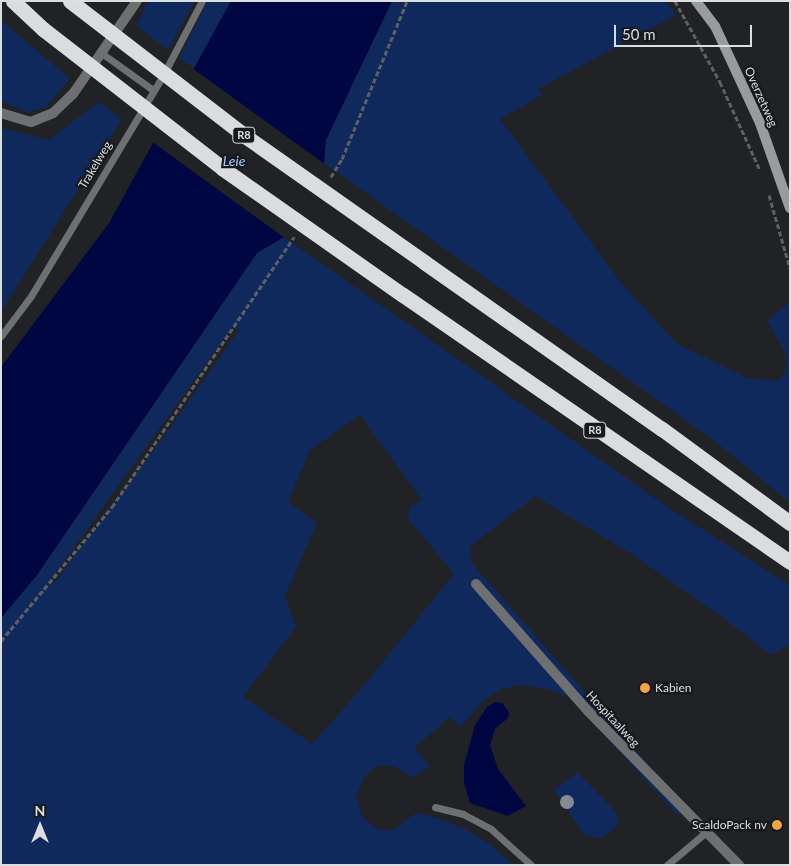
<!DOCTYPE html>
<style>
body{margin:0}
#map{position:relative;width:791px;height:866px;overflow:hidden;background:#212225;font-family:Lato,sans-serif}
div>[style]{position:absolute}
.green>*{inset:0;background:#10295d}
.water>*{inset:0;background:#000641}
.pier>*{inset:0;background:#212225}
.path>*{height:3px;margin-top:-1.5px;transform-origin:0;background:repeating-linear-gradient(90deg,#5e5f62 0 5px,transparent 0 7.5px)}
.lane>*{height:7px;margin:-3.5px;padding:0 3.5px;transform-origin:3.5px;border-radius:3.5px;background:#6e6f71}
.street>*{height:10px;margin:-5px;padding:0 5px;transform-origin:5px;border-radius:5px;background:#6e6f71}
.secondary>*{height:10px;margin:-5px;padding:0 5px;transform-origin:5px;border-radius:5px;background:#9a9b9e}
.highway>*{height:15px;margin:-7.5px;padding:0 7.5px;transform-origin:7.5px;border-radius:7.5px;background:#dadce0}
.highway-bridge>*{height:15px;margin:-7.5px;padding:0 7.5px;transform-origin:7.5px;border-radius:7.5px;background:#dadce0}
.trees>*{width:14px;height:14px;margin:-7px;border-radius:50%;background:#848a96}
.dots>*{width:14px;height:14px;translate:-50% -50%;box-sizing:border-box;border:2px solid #17191c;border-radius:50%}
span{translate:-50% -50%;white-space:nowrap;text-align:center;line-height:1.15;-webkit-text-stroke:4.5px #17191c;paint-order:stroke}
.shield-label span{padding:1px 4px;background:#17191c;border:1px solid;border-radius:4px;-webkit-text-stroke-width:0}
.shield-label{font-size:11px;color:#dddee1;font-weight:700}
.street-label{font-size:12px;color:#dddee1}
.poi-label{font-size:12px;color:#dddee1}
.left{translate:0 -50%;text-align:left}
.right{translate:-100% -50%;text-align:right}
.water-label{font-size:14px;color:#a9c7fe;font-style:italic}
.frame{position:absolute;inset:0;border:2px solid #dddee1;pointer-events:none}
.north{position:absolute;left:15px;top:801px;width:50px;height:50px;-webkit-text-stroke:4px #17191c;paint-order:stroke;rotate:0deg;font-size:14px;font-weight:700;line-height:20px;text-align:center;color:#dddee1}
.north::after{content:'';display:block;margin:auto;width:18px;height:22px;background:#dddee1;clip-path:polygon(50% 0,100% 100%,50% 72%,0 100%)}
.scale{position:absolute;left:614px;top:25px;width:138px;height:22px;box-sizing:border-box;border:2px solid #dddee1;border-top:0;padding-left:6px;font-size:15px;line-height:18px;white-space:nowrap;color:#dddee1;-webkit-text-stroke:4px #17191c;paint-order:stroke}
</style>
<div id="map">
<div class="green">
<i style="clip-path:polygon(149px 1px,194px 1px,168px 50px,136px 25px)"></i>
<i style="clip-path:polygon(208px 1px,231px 1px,194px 68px,179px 58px)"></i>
<i style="clip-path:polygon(392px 1px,665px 1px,676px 15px,538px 89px,542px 95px,500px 119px,621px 283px,677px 344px,747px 378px,777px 381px,785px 373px,787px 362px,785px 352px,767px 321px,790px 302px,790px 503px,715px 441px,324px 163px,326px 140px)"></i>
<i style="clip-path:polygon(1px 20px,70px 79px,45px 108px,26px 112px,1px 101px)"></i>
<i style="clip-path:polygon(99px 102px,122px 119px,1px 312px,1px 128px,49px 140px)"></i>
<i style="clip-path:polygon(evenodd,284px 237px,669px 508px,790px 585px,790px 644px,771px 655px,721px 616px,630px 553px,535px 496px,470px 547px,470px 561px,686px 808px,678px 815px,569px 697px,544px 688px,520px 685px,501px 689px,484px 700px,461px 727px,450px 717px,414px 748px,430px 766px,413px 778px,394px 766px,376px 766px,364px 777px,356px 796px,362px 817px,379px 830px,393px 830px,416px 813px,428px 815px,463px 828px,491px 845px,513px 865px,1px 865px,1px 618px,37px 575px,257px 253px,284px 237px,233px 326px,239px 330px,163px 438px,52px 586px,48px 584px,233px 326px,284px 237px,360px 415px,422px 500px,410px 506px,408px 519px,454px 574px,360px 690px,312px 744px,243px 697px,296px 626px,285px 596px,317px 523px,288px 502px,310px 450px,360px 415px)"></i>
<i style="clip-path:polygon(578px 773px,617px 813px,619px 824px,601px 839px,583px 834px,554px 789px)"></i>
</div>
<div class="water">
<i style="clip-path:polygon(231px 1px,392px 1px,326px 140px,324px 163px,284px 237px,257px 253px,37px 575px,1px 618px,1px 367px,109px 223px)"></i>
<i style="clip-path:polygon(495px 702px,502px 703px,509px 712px,508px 718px,495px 729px,490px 745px,498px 769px,526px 806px,508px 816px,470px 803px,464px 783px,464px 765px,475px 725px,487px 707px)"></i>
</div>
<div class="pier">
<i style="clip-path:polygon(192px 68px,326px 165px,286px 239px,151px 141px)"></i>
</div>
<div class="path">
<i style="left:675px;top:1px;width:93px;rotate:60.9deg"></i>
<i style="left:720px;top:82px;width:97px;rotate:65.6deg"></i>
<i style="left:331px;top:177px;width:21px;rotate:-59deg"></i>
<i style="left:342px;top:159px;width:171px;rotate:-67.6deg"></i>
<i style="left:769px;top:195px;width:76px;rotate:74deg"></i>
<i style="left:1px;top:641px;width:174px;rotate:-50.4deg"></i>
<i style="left:112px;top:507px;width:326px;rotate:-56deg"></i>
</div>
<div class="lane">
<i style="left:100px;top:52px;width:65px;rotate:35.6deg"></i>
<i style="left:1px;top:336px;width:50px;rotate:-53.1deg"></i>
<i style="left:31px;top:296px;width:253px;rotate:-59.1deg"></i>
<i style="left:161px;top:79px;width:88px;rotate:-62.3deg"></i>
<i style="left:435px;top:807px;width:29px;rotate:14deg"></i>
<i style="left:463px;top:814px;width:32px;rotate:28deg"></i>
<i style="left:491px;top:829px;width:54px;rotate:42deg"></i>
<i style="left:667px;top:865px;width:50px;rotate:-40.1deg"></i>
</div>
<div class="street">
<i style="left:1px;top:113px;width:31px;rotate:17deg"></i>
<i style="left:31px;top:122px;width:24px;rotate:-22deg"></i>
<i style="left:53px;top:113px;width:28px;rotate:-44deg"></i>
<i style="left:73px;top:94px;width:113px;rotate:-55.5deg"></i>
<i style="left:476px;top:584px;width:169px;rotate:48.6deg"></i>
<i style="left:588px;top:711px;width:216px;rotate:45.6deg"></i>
</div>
<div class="secondary">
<i style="left:696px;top:1px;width:31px;rotate:53deg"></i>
<i style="left:715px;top:26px;width:107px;rotate:65.1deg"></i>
<i style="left:760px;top:123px;width:90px;rotate:70.6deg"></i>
</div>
<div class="highway">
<i style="left:13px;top:1px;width:41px;rotate:43deg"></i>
<i style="left:424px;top:262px;width:291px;rotate:35.1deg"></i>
<i style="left:662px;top:429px;width:159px;rotate:36.3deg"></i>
<i style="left:403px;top:295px;width:470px;rotate:34.6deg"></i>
</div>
<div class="highway-bridge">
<i style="left:70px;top:1px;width:221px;rotate:37.6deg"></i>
<i style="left:245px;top:136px;width:219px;rotate:35.1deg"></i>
<i style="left:43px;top:29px;width:227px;rotate:37.8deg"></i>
<i style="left:222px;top:168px;width:221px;rotate:35.1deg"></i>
</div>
<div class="trees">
<i style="left:567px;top:802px"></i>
</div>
<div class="dots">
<i style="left:645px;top:688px;background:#f3a442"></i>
<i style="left:777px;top:825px;background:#f3a442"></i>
</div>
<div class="shield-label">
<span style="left:244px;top:135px">R8</span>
<span style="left:595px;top:430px">R8</span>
</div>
<div class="street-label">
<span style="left:761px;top:97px;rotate:66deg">Overzetweg</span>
<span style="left:95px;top:165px;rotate:-59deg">Trakelweg</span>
<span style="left:613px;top:719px;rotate:47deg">Hospitaalweg</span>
</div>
<div class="poi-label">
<span class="left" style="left:655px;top:688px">Kabien</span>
<span class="right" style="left:767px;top:825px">ScaldoPack nv</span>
</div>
<div class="water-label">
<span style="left:234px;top:161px">Leie</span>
</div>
<div class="frame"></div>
<div class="north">N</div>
<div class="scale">50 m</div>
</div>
